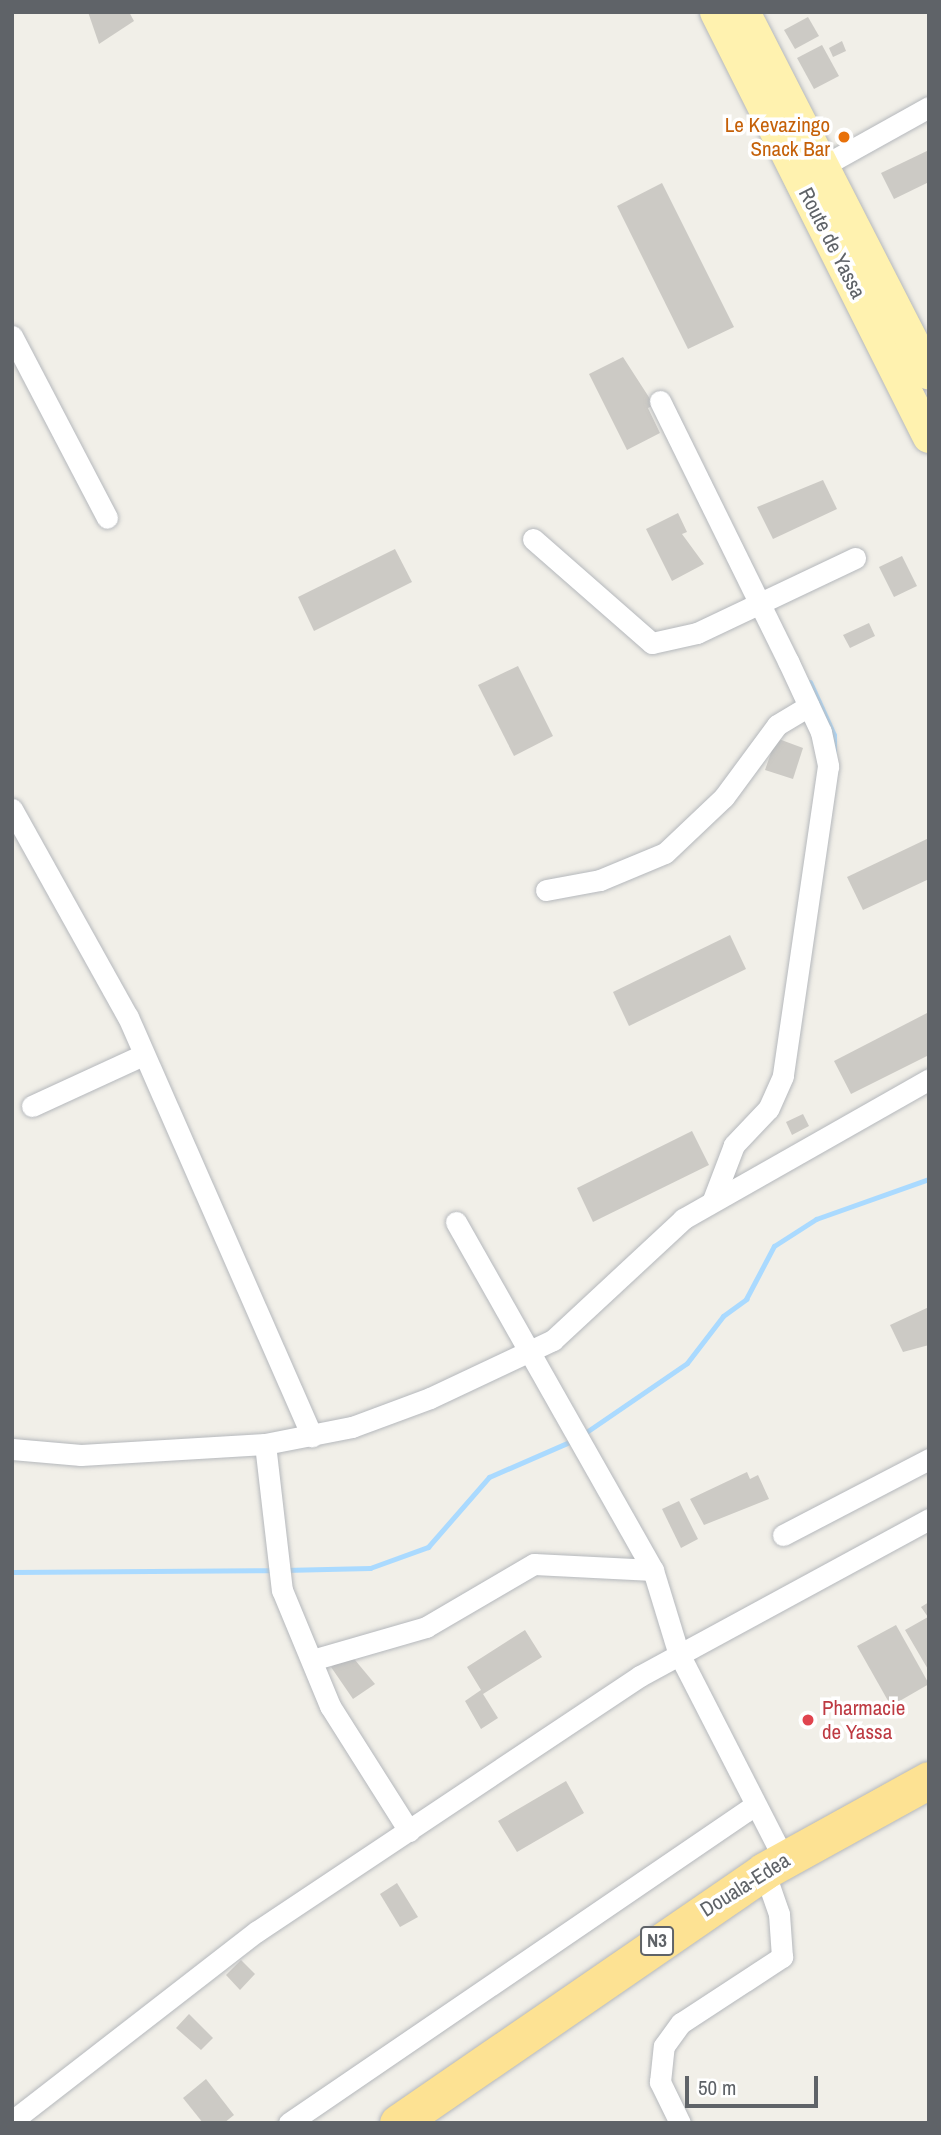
<!DOCTYPE html>
<style>
body{margin:0}
#map{position:relative;width:941px;height:2135px;overflow:hidden;background:#f1efe8;font-family:"Archivo Narrow",sans-serif}
div>[style]{position:absolute}
.stream>*{height:5px;margin:-2.5px;padding:0 2.5px;transform-origin:2.5px;border-radius:2.5px;background:#aadaff}
.building>*{inset:0;background:#cccac5}
.roads{filter:drop-shadow(0 0 2px #b5b8bc) drop-shadow(0 0 2px #b5b8bc)}
.street>*{height:21px;margin:-10.5px;padding:0 10.5px;transform-origin:10.5px;border-radius:10.5px;background:#fff}
.primary>*{height:32px;margin:-16px;padding:0 16px;transform-origin:16px;border-radius:16px;background:#fff2af}
.highway>*{height:37px;margin:-18.5px;padding:0 18.5px;transform-origin:18.5px;border-radius:18.5px;background:#fde293}
.dots>*{width:19px;height:19px;translate:-50% -50%;box-sizing:border-box;border:4px solid #fff;border-radius:50%}
span{translate:-50% -50%;white-space:nowrap;text-align:center;line-height:1.15;-webkit-text-stroke:7px #fff;paint-order:stroke}
.shield-label span{padding:2px 5px;background:#fff;border:2px solid;border-radius:5px;-webkit-text-stroke-width:0}
.shield-label{font-size:19px;color:#5f6368;font-weight:700}
.food-label{font-size:21px;color:#c56008}
.right{translate:-100% -50%;text-align:right}
.street-label{font-size:21px;color:#5f6368}
.health-label{font-size:21px;color:#be3a42}
.left{translate:0 -50%;text-align:left}
.frame{position:absolute;inset:0;border:14px solid #5f6368;pointer-events:none}
.scale{position:absolute;left:685px;top:2076px;width:133px;height:32px;box-sizing:border-box;border:4px solid #5f6368;border-top:0;padding-left:9px;font-size:21px;line-height:24px;white-space:nowrap;color:#5f6368;-webkit-text-stroke:5px #fff;paint-order:stroke}
</style>
<div id="map">
<div class="stream">
<i style="left:810px;top:682px;width:58px;rotate:65.6deg"></i>
<i style="left:834px;top:735px;width:19px;rotate:90deg"></i>
<i style="left:582px;top:1435px;width:127px;rotate:-34.4deg"></i>
<i style="left:687px;top:1363px;width:59px;rotate:-52.5deg"></i>
<i style="left:723px;top:1316px;width:29px;rotate:-36deg"></i>
<i style="left:746px;top:1299px;width:60px;rotate:-62.2deg"></i>
<i style="left:774px;top:1246px;width:50px;rotate:-32.7deg"></i>
<i style="left:816px;top:1219px;width:120px;rotate:-19.5deg"></i>
<i style="left:284px;top:1570px;width:86px;rotate:-1.3deg"></i>
<i style="left:370px;top:1568px;width:62px;rotate:-19.9deg"></i>
<i style="left:428px;top:1547px;width:93px;rotate:-48.9deg"></i>
<i style="left:489px;top:1477px;width:93px;rotate:-23.5deg"></i>
<i style="left:12px;top:1572px;width:262px;rotate:-0.4deg"></i>
</div>
<div class="building">
<i style="clip-path:polygon(88px 12px,129px 12px,134px 21px,99px 44px)"></i>
<i style="clip-path:polygon(808px 17px,819px 36px,795px 49px,784px 30px)"></i>
<i style="clip-path:polygon(842px 41px,846px 51px,833px 57px,829px 48px)"></i>
<i style="clip-path:polygon(822px 45px,839px 76px,814px 89px,797px 58px)"></i>
<i style="clip-path:polygon(929px 150px,929px 182px,894px 199px,881px 173px)"></i>
<i style="clip-path:polygon(662px 183px,734px 327px,688px 349px,617px 206px)"></i>
<i style="clip-path:polygon(623px 357px,654px 405px,648px 408px,660px 433px,627px 450px,589px 374px)"></i>
<i style="clip-path:polygon(823px 480px,837px 509px,773px 539px,757px 507px)"></i>
<i style="clip-path:polygon(678px 513px,687px 532px,682px 534px,704px 564px,672px 581px,646px 529px)"></i>
<i style="clip-path:polygon(395px 549px,412px 582px,314px 631px,298px 597px)"></i>
<i style="clip-path:polygon(902px 556px,917px 586px,894px 597px,879px 567px)"></i>
<i style="clip-path:polygon(869px 623px,875px 636px,850px 648px,843px 635px)"></i>
<i style="clip-path:polygon(518px 666px,553px 736px,514px 756px,478px 685px)"></i>
<i style="clip-path:polygon(776px 738px,803px 748px,793px 779px,765px 770px)"></i>
<i style="clip-path:polygon(929px 838px,929px 879px,863px 910px,847px 877px)"></i>
<i style="clip-path:polygon(730px 935px,746px 969px,629px 1026px,613px 992px)"></i>
<i style="clip-path:polygon(929px 1012px,929px 1055px,851px 1094px,834px 1061px)"></i>
<i style="clip-path:polygon(803px 1114px,809px 1126px,792px 1135px,786px 1122px)"></i>
<i style="clip-path:polygon(692px 1131px,709px 1165px,593px 1222px,577px 1188px)"></i>
<i style="clip-path:polygon(929px 1307px,929px 1345px,903px 1352px,890px 1325px)"></i>
<i style="clip-path:polygon(747px 1472px,750px 1479px,758px 1475px,769px 1499px,704px 1525px,690px 1499px)"></i>
<i style="clip-path:polygon(679px 1501px,698px 1539px,681px 1548px,662px 1509px)"></i>
<i style="clip-path:polygon(929px 1602px,929px 1671px,905px 1630px,928px 1617px,921px 1607px)"></i>
<i style="clip-path:polygon(896px 1625px,929px 1684px,891px 1706px,857px 1646px)"></i>
<i style="clip-path:polygon(525px 1630px,542px 1657px,483px 1694px,498px 1718px,481px 1729px,465px 1701px,481px 1690px,467px 1667px)"></i>
<i style="clip-path:polygon(350px 1654px,375px 1684px,353px 1699px,331px 1667px)"></i>
<i style="clip-path:polygon(566px 1781px,584px 1813px,517px 1852px,498px 1821px)"></i>
<i style="clip-path:polygon(397px 1883px,418px 1917px,400px 1927px,380px 1894px)"></i>
<i style="clip-path:polygon(241px 1960px,255px 1974px,240px 1990px,226px 1975px)"></i>
<i style="clip-path:polygon(189px 2014px,213px 2038px,201px 2050px,176px 2028px)"></i>
<i style="clip-path:polygon(206px 2079px,234px 2115px,224px 2123px,203px 2123px,183px 2098px)"></i>
</div>
<div class="roads">
<div class="street">
<i style="left:823px;top:166px;width:121px;rotate:-29.1deg"></i>
<i style="left:12px;top:336px;width:205px;rotate:62.4deg"></i>
<i style="left:660px;top:401px;width:290px;rotate:63.8deg"></i>
<i style="left:788px;top:661px;width:78px;rotate:65.1deg"></i>
<i style="left:821px;top:732px;width:35px;rotate:78deg"></i>
<i style="left:828px;top:766px;width:313px;rotate:98.3deg"></i>
<i style="left:783px;top:1076px;width:36px;rotate:114deg"></i>
<i style="left:768px;top:1109px;width:50px;rotate:133.4deg"></i>
<i style="left:734px;top:1145px;width:59px;rotate:110.9deg"></i>
<i style="left:533px;top:539px;width:158px;rotate:41.2deg"></i>
<i style="left:652px;top:643px;width:46px;rotate:-12.5deg"></i>
<i style="left:697px;top:633px;width:175px;rotate:-25.4deg"></i>
<i style="left:12px;top:809px;width:238px;rotate:60.9deg"></i>
<i style="left:128px;top:1017px;width:458px;rotate:66.3deg"></i>
<i style="left:546px;top:890px;width:55px;rotate:-10.5deg"></i>
<i style="left:600px;top:880px;width:70px;rotate:-22.6deg"></i>
<i style="left:665px;top:853px;width:81px;rotate:-43.5deg"></i>
<i style="left:724px;top:797px;width:89px;rotate:-53.6deg"></i>
<i style="left:777px;top:725px;width:37px;rotate:-31deg"></i>
<i style="left:32px;top:1106px;width:122px;rotate:-24.7deg"></i>
<i style="left:456px;top:1222px;width:400px;rotate:60.5deg"></i>
<i style="left:653px;top:1570px;width:86px;rotate:73deg"></i>
<i style="left:678px;top:1652px;width:233px;rotate:62.9deg"></i>
<i style="left:265px;top:1444px;width:147px;rotate:83.4deg"></i>
<i style="left:282px;top:1590px;width:126px;rotate:67.5deg"></i>
<i style="left:330px;top:1706px;width:148px;rotate:57.7deg"></i>
<i style="left:12px;top:1449px;width:69px;rotate:5deg"></i>
<i style="left:81px;top:1455px;width:184px;rotate:-3.4deg"></i>
<i style="left:265px;top:1444px;width:89px;rotate:-11.1deg"></i>
<i style="left:352px;top:1427px;width:83px;rotate:-20.4deg"></i>
<i style="left:430px;top:1398px;width:136px;rotate:-25.2deg"></i>
<i style="left:553px;top:1340px;width:178px;rotate:-42.9deg"></i>
<i style="left:683px;top:1219px;width:283px;rotate:-29.6deg"></i>
<i style="left:783px;top:1535px;width:165px;rotate:-27.5deg"></i>
<i style="left:312px;top:1660px;width:119px;rotate:-16.1deg"></i>
<i style="left:426px;top:1627px;width:125px;rotate:-30.3deg"></i>
<i style="left:534px;top:1564px;width:119px;rotate:2.9deg"></i>
<i style="left:12px;top:2121px;width:309px;rotate:-37.8deg"></i>
<i style="left:256px;top:1932px;width:462px;rotate:-33.7deg"></i>
<i style="left:640px;top:1676px;width:329px;rotate:-28.5deg"></i>
<i style="left:289px;top:2123px;width:564px;rotate:-34.31deg"></i>
<i style="left:680px;top:2123px;width:46px;rotate:-116deg"></i>
<i style="left:660px;top:2082px;width:36px;rotate:-84deg"></i>
<i style="left:664px;top:2046px;width:29px;rotate:-54deg"></i>
<i style="left:681px;top:2023px;width:121px;rotate:-33.2deg"></i>
<i style="left:782px;top:1957px;width:43px;rotate:-94deg"></i>
<i style="left:779px;top:1914px;width:46px;rotate:-109.2deg"></i>
</div>
<div class="primary">
<i style="left:716px;top:12px;width:475px;rotate:63.4deg"></i>
<i style="left:744px;top:12px;width:406px;rotate:62.9deg"></i>
</div>
<div class="highway">
<i style="left:398px;top:2123px;width:444px;rotate:-34.5deg"></i>
<i style="left:764px;top:1871px;width:188px;rotate:-28.9deg"></i>
</div>
</div>
<div class="dots">
<i style="left:844px;top:137px;background:#e8710a"></i>
<i style="left:808px;top:1720px;background:#e0444e"></i>
</div>
<div class="shield-label">
<span style="left:657px;top:1941px">N3</span>
</div>
<div class="food-label">
<span class="right" style="left:830px;top:137px">Le Kevazingo<br>Snack Bar</span>
</div>
<div class="street-label">
<span style="left:832px;top:243px;rotate:63deg">Route de Yassa</span>
<span style="left:745px;top:1885px;rotate:-32deg">Douala-Edea</span>
</div>
<div class="health-label">
<span class="left" style="left:822px;top:1720px">Pharmacie<br>de Yassa</span>
</div>
<div class="frame"></div>
<div class="scale">50 m</div>
</div>
